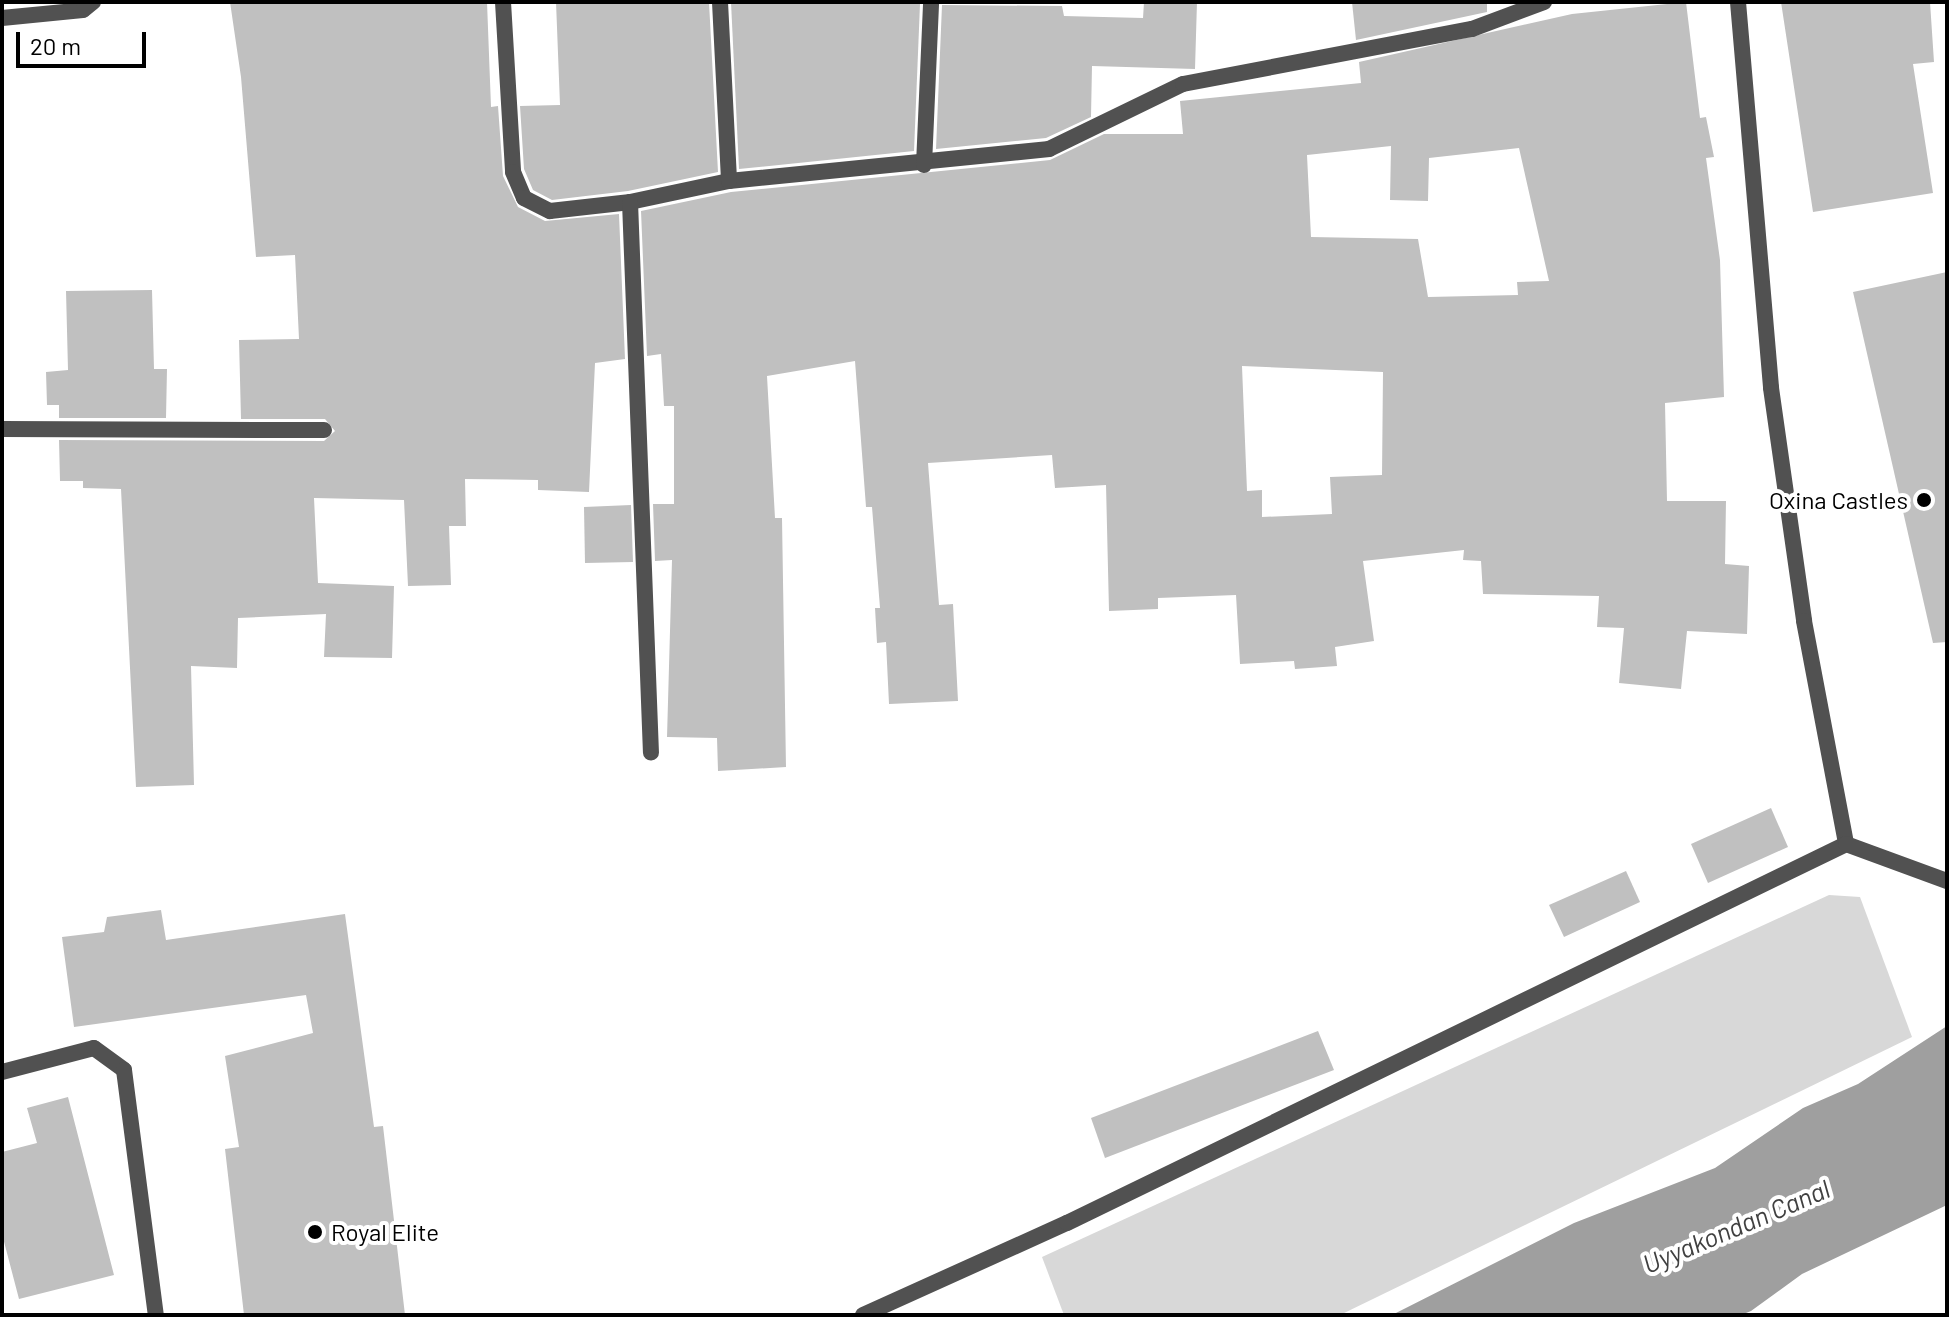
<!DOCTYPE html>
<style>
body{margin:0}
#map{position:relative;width:1949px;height:1317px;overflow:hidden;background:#fff;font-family:Barlow,sans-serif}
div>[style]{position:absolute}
.green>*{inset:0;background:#d8d8d8}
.water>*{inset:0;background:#9f9f9f}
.building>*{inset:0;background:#c0c0c0}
.minor>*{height:16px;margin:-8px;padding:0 8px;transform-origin:8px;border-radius:8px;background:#515151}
.tertiary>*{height:16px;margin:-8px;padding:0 8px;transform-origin:8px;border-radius:8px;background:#515151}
.dots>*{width:22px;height:22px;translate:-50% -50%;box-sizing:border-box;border:4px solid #fff;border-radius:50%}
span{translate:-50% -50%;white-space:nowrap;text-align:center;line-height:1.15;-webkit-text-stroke:8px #fff;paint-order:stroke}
.poi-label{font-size:24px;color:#000}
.right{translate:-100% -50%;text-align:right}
.left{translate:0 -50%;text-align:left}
.water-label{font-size:26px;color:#404040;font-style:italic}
.frame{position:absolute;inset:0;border:4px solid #000;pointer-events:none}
.scale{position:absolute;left:16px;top:32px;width:130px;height:36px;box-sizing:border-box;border:4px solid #000;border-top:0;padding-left:10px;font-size:24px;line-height:28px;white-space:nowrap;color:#000;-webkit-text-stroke:6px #fff;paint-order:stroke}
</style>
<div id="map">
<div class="green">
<i style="clip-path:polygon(1829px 895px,1860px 897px,1912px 1037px,1340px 1315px,1064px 1315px,1042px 1257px)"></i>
</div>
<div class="water">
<i style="clip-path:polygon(1947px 1026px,1947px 1205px,1802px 1274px,1751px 1311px,1741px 1315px,1392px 1315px,1574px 1223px,1715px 1168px,1803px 1108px,1858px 1084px)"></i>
</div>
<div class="building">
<i style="clip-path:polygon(230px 2px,487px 2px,491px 107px,498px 106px,503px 176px,518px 207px,545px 221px,619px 214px,625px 359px,595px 363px,589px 492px,538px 490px,538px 480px,465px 479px,466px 526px,449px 526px,451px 585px,408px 586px,404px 500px,314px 498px,318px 583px,394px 586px,392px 658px,324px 657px,326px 614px,238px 618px,237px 668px,191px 666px,194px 785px,136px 787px,121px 489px,83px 488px,83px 481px,60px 481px,59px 440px,324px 441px,335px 431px,325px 419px,241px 419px,239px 340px,299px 339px,295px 255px,256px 257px,241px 77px)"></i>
<i style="clip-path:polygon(556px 2px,709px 2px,718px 172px,628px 191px,552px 200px,533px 190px,524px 169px,520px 106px,560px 105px)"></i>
<i style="clip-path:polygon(731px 2px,920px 4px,914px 151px,739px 169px)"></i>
<i style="clip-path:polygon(1144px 2px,1197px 2px,1195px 69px,1092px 66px,1091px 117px,1046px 138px,936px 149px,942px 5px,1062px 6px,1064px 16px,1143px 18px)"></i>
<i style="clip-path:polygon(1352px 2px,1487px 2px,1487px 12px,1356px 40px)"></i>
<i style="clip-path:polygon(evenodd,1686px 2px,1700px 118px,1706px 117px,1714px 157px,1706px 158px,1720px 260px,1724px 397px,1665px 403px,1667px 501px,1726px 501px,1725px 564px,1749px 566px,1747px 634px,1687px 631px,1681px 689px,1619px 683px,1624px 628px,1597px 627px,1599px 596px,1483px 594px,1481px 561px,1463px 560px,1464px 550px,1363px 561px,1374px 641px,1335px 647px,1337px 666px,1295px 669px,1294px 661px,1240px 664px,1236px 595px,1158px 598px,1158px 609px,1109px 611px,1106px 485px,1055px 488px,1052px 455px,928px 463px,939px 605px,953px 604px,958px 701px,889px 704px,886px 642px,877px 643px,875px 608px,880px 608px,872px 507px,866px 507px,855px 361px,767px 376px,775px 518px,782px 518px,786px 767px,718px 771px,717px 738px,667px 737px,672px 560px,655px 561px,653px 504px,674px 504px,674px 406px,664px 406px,661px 354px,647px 356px,641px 211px,731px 192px,1050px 160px,1104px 134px,1183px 134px,1180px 101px,1361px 83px,1359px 62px,1572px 14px,1686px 2px,1391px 146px,1390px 200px,1428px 201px,1429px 158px,1519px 148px,1549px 281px,1517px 282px,1518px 295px,1428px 297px,1418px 239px,1311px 237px,1307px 155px,1391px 146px,1686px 2px,1242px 366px,1383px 372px,1382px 475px,1330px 477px,1332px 514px,1262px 517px,1262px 490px,1247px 491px,1242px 366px)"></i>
<i style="clip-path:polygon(1781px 2px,1930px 2px,1934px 62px,1913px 64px,1933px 193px,1813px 212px)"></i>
<i style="clip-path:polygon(1947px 272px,1947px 642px,1933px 643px,1853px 292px)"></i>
<i style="clip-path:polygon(152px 290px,154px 369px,167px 369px,166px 418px,59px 418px,59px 405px,47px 405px,46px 372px,68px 370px,66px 291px)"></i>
<i style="clip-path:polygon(631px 505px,633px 562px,585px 563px,584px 507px)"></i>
<i style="clip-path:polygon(1771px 808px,1788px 847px,1708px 883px,1691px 844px)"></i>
<i style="clip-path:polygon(1626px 871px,1640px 902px,1564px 937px,1549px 905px)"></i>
<i style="clip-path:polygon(161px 910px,166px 940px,345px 914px,374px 1127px,383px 1126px,405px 1315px,244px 1315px,225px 1149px,239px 1147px,225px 1056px,313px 1033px,306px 995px,74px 1027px,62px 937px,104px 932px,107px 917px)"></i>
<i style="clip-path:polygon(1318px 1031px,1334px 1070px,1105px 1158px,1091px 1118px)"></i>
<i style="clip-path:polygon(68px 1097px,114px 1275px,19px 1299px,2px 1234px,2px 1152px,37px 1143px,27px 1108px)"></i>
</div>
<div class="minor">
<i style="left:503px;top:2px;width:170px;rotate:86.6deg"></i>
<i style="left:513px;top:172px;width:28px;rotate:67deg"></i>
<i style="left:524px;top:198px;width:29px;rotate:27deg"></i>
<i style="left:550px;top:211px;width:81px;rotate:-6.4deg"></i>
<i style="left:630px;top:202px;width:101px;rotate:-12deg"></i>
<i style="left:729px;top:181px;width:322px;rotate:-5.7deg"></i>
<i style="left:1049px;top:149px;width:149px;rotate:-25.9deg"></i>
<i style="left:1183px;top:84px;width:294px;rotate:-10.8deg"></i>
<i style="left:1472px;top:29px;width:77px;rotate:-20.6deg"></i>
<i style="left:720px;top:2px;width:179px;rotate:87.1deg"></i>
<i style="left:1738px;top:2px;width:387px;rotate:85.1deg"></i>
<i style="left:1771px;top:388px;width:235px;rotate:81.9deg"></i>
<i style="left:1804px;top:621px;width:227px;rotate:79.3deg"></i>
<i style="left:2px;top:18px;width:81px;rotate:-5.6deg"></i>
<i style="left:83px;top:10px;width:13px;rotate:-39deg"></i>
<i style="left:924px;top:165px;width:163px;rotate:-87.5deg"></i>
<i style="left:630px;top:202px;width:551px;rotate:87.82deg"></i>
<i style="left:2px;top:429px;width:322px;rotate:0.2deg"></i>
<i style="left:2px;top:1072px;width:95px;rotate:-14.6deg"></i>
<i style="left:94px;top:1048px;width:37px;rotate:36deg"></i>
<i style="left:124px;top:1070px;width:247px;rotate:82.6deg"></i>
</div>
<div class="tertiary">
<i style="left:863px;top:1315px;width:224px;rotate:-24.3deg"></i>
<i style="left:1067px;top:1223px;width:866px;rotate:-25.94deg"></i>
<i style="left:1846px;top:844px;width:108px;rotate:20.1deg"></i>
</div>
<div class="dots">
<i style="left:1924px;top:500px;background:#000"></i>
<i style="left:315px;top:1232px;background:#000"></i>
</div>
<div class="poi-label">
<span class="right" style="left:1908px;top:500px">Oxina Castles</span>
<span class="left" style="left:331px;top:1232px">Royal Elite</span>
</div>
<div class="water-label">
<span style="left:1736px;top:1226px;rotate:-23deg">Uyyakondan Canal</span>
</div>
<div class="frame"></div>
<div class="scale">20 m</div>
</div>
